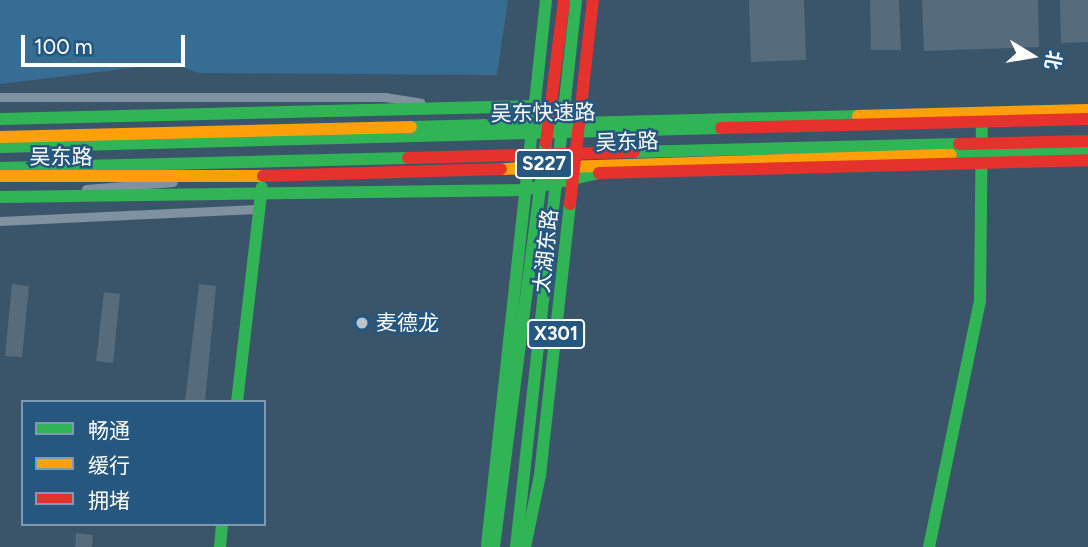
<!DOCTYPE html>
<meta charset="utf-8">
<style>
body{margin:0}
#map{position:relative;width:1088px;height:547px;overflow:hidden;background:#3a556a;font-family:Figtree,"Noto Sans SC",sans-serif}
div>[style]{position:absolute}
.green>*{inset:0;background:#376c93}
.building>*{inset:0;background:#566b7c}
.street>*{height:9px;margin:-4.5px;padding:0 4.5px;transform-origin:4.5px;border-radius:4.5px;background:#8091a0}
.fast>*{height:12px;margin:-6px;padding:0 6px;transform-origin:6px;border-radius:6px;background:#30b455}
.slow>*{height:12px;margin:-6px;padding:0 6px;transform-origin:6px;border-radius:6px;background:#ff9f0a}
.jam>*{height:12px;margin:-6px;padding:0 6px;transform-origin:6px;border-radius:6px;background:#e5322d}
.dots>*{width:19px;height:19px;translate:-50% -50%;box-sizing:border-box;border:4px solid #26577e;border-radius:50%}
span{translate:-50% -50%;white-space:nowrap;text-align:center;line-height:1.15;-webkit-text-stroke:5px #26577e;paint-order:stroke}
.shield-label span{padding:2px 5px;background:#26577e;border:2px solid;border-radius:5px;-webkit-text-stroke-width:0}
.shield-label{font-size:19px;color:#fff;font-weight:700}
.street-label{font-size:21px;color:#fff}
.poi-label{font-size:21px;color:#fff}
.left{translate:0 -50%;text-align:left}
.legend{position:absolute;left:21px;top:400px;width:245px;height:126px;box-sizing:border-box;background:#26577e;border:2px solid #7d9ab2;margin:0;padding:9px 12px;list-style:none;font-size:21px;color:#fff}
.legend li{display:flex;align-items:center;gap:14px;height:35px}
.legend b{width:35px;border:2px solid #7d9ab2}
.north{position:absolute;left:997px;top:21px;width:70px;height:70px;-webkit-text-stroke:5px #26577e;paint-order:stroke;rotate:101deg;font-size:19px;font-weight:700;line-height:28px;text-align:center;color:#fff}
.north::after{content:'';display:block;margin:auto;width:24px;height:32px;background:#fff;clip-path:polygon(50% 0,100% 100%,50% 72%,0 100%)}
.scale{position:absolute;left:21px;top:35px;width:164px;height:32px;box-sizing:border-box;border:4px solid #fff;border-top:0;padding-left:9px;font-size:21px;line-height:24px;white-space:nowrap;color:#fff;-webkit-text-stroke:5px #26577e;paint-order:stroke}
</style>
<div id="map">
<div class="green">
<i style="clip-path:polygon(0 0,508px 0,497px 75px,199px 73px,171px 63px,0 84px)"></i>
</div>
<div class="building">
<i style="clip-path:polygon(749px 0,804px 0,806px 60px,751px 62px)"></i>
<i style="clip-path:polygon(870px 0,899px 0,901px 50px,871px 50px)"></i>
<i style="clip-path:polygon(922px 0,1038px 0,1039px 47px,924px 51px)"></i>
<i style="clip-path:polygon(1060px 0,1088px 0,1088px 42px,1061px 43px)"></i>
<i style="clip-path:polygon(12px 284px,29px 286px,22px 357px,5px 356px)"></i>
<i style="clip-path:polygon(199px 284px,216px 286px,205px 402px,185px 402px)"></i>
<i style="clip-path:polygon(104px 292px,120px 294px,113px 363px,96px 361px)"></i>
<i style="clip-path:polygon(76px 533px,93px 535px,92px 547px,75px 547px)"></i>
</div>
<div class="street">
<i style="left:0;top:97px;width:385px"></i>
<i style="left:385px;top:97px;width:36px;rotate:9deg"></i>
<i style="left:86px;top:189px;width:87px;rotate:-4.6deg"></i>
<i style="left:0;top:221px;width:259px;rotate:-2.7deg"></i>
</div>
<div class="fast">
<i style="left:0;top:119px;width:534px;rotate:-1.39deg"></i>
<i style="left:534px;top:106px;width:48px;rotate:16.9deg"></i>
<i style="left:411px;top:127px;width:447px;rotate:-1.4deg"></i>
<i style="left:0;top:147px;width:721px;rotate:-1.51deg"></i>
<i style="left:634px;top:152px;width:325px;rotate:-1.4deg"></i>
<i style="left:951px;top:155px;width:137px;rotate:-1.7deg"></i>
<i style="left:0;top:168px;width:408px;rotate:-1.4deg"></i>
<i style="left:0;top:197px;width:524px;rotate:-0.77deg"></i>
<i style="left:524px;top:190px;width:77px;rotate:-12.8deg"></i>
<i style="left:237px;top:402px;width:216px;rotate:-83.4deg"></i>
<i style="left:487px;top:545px;width:548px;rotate:-83.82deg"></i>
<i style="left:220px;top:547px;width:23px;rotate:-85deg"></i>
<i style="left:494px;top:547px;width:407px;rotate:-82.7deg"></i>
<i style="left:516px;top:547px;width:550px;rotate:-83.74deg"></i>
<i style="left:525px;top:547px;width:74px;rotate:-78.2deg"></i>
<i style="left:540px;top:475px;width:273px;rotate:-83.7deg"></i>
<i style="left:929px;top:547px;width:251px;rotate:-78.3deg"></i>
<i style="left:980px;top:301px;width:186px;rotate:-89.4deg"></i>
</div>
<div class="slow">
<i style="left:858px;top:116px;width:230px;rotate:-1.5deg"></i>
<i style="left:0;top:137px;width:411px;rotate:-1.4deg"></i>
<i style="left:501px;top:169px;width:450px;rotate:-1.8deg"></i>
<i style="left:0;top:176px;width:263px"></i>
</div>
<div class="jam">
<i style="left:721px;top:128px;width:367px;rotate:-1.4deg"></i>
<i style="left:546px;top:143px;width:144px;rotate:-82.8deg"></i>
<i style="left:959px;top:144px;width:129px;rotate:-1.3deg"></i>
<i style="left:408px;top:158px;width:226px;rotate:-1.5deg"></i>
<i style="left:599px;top:173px;width:489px;rotate:-1.5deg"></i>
<i style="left:263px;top:176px;width:238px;rotate:-1.7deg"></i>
<i style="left:570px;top:204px;width:205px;rotate:-83.6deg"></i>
</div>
<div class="dots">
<i style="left:362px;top:323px;background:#bac4cb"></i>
</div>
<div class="shield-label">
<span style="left:544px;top:164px">S227</span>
<span style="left:556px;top:334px">X301</span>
</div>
<div class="street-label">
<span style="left:543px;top:113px;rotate:-1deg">吴东快速路</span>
<span style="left:627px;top:142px;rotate:-2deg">吴东路</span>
<span style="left:61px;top:157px">吴东路</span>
<span style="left:546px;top:251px;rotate:-84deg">太湖东路</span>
</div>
<div class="poi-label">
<span class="left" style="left:376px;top:323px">麦德龙</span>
</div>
<ul class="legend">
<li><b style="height:9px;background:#30b455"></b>畅通</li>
<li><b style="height:9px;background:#ff9f0a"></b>缓行</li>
<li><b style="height:9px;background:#e5322d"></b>拥堵</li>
</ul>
<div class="north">北</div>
<div class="scale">100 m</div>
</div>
